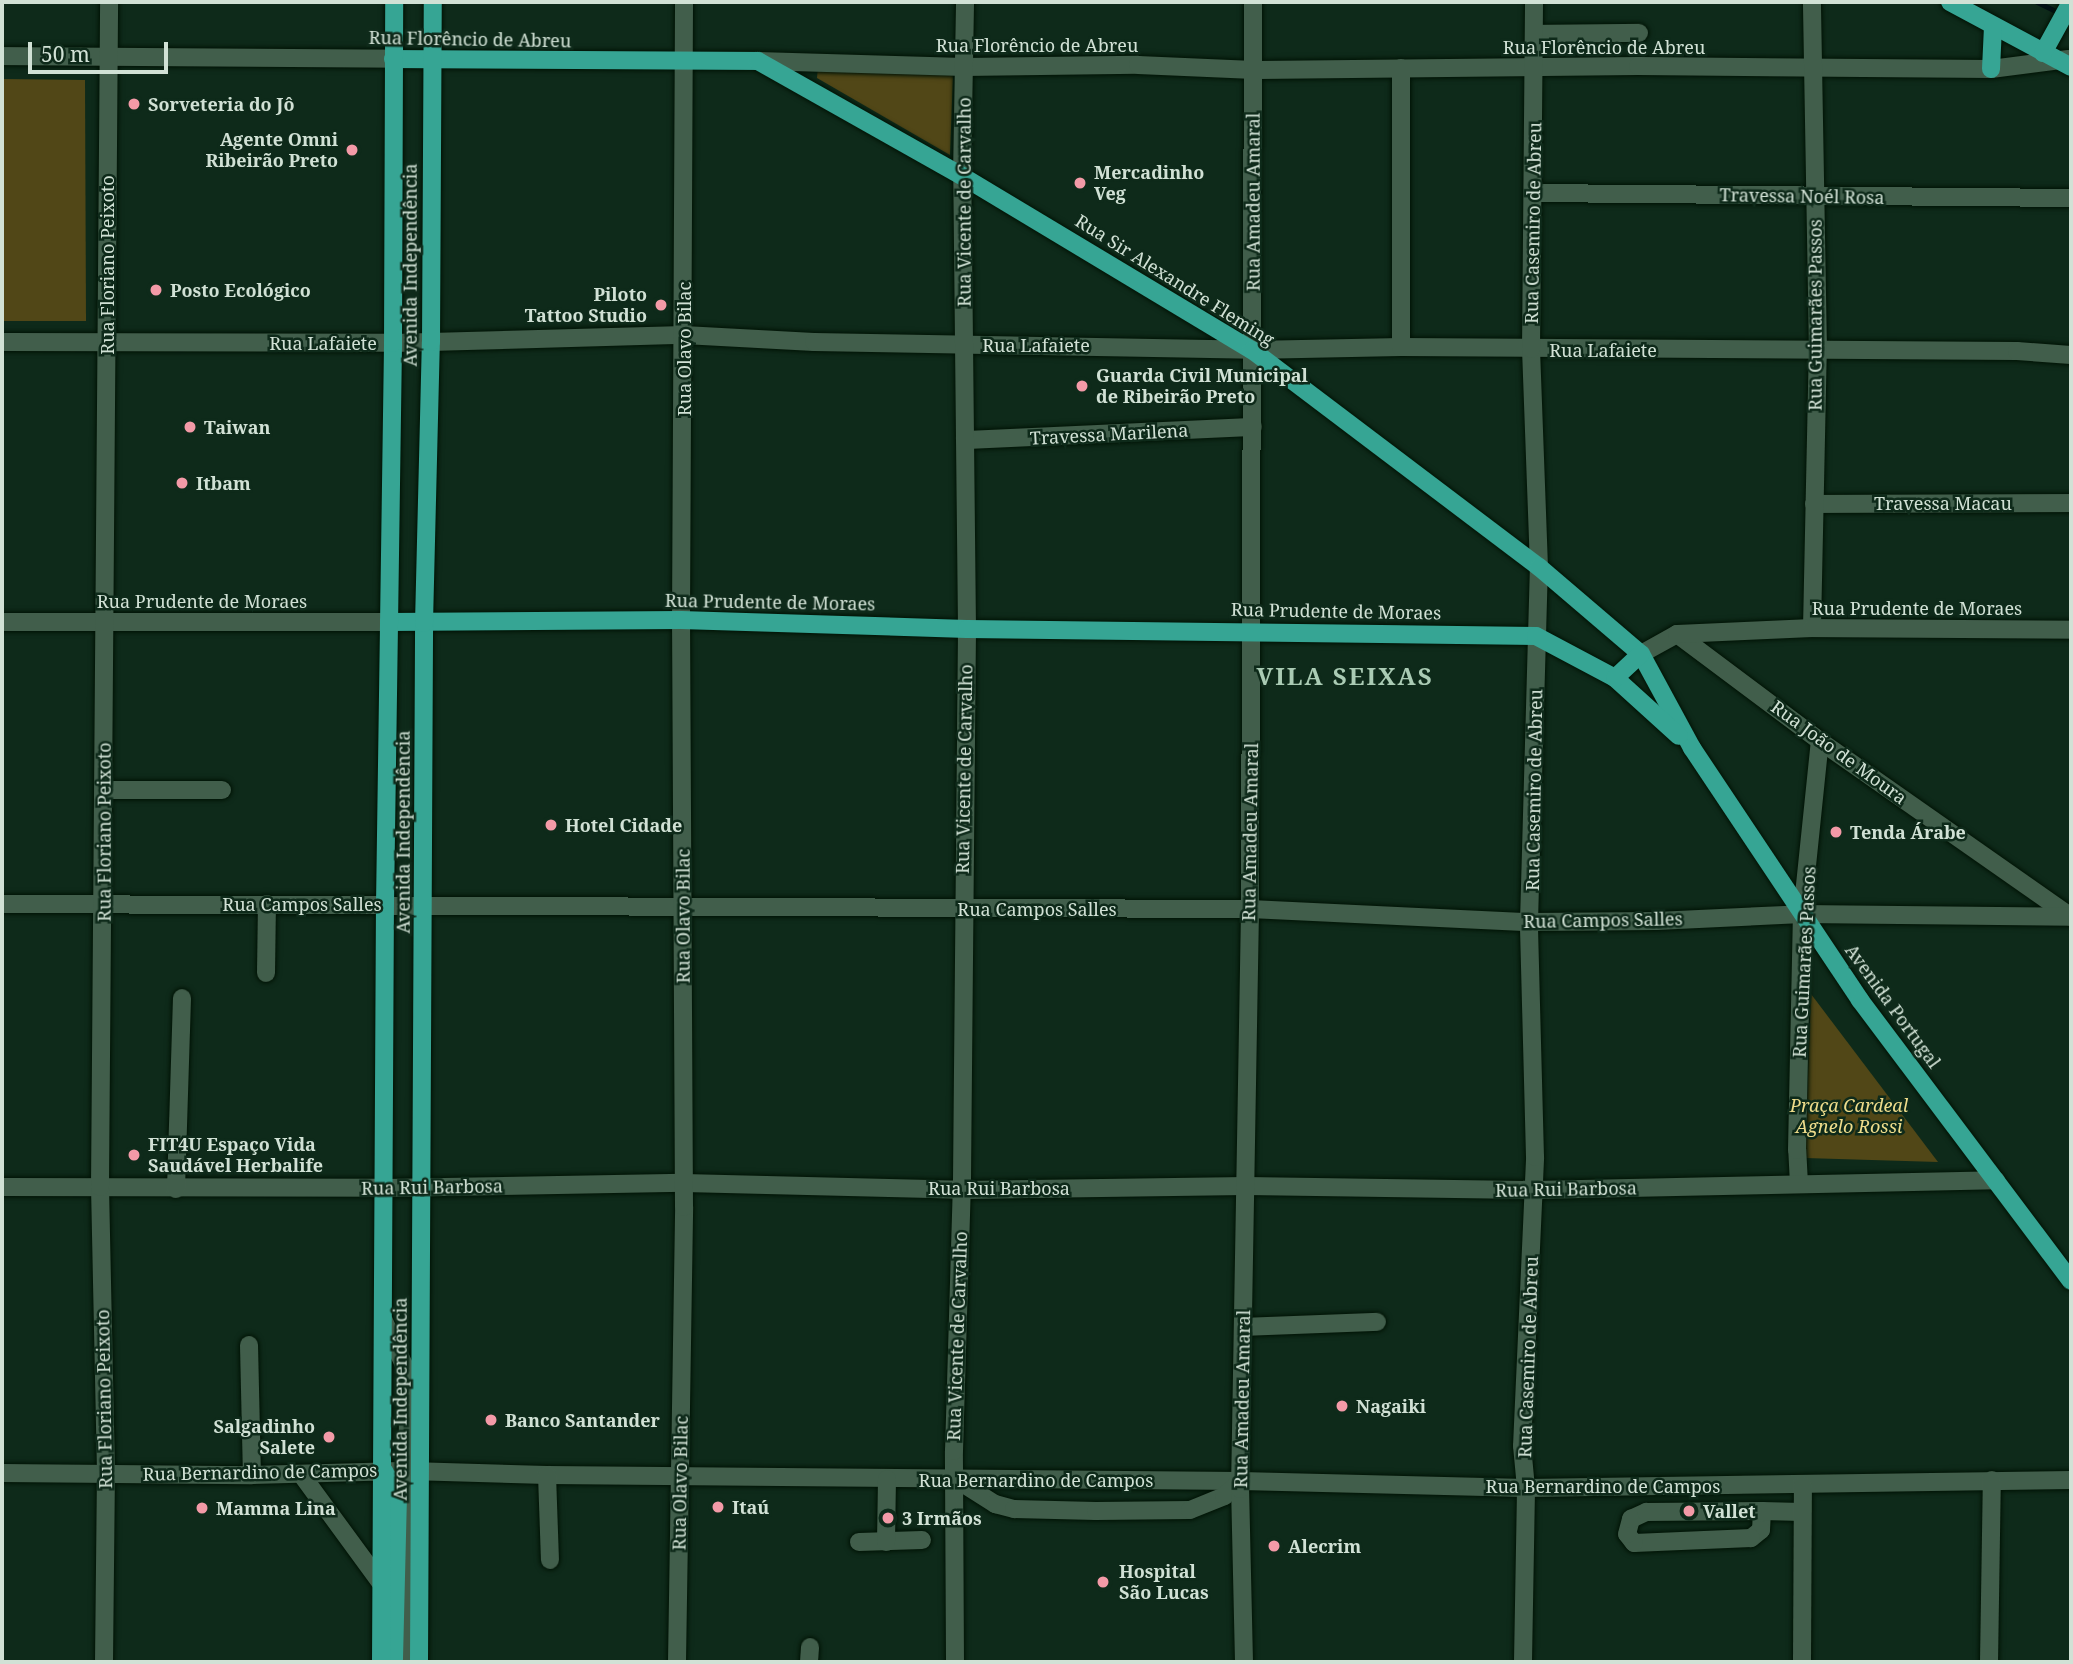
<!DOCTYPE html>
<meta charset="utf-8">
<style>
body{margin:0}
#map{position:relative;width:2073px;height:1664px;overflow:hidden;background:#0e2a1a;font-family:"Noto Serif",serif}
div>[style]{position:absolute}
.green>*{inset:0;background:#514717}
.stream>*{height:5px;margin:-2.5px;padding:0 2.5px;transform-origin:2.5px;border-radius:2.5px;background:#001014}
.roads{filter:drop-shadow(0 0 2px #001305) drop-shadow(0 0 2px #001305)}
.minor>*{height:18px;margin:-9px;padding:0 9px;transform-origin:9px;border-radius:9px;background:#415e4b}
.major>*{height:18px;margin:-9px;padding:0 9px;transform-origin:9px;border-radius:9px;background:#36a594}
.dots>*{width:19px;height:19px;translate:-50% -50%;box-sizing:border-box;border:4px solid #0e2a1a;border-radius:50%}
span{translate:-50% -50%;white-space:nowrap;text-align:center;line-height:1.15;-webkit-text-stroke:5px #0e2a1a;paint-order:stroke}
.street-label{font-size:18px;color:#d1e1d5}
.poi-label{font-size:18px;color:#d1e1d5;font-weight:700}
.left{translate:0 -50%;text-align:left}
.right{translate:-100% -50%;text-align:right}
.park-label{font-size:18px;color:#eedc8b;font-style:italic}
.district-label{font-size:24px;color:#aacbb4;font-weight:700;letter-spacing:2px}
.frame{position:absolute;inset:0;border:4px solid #d1e1d5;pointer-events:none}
.scale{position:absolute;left:28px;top:42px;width:140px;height:32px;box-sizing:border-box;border:4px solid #d1e1d5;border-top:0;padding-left:9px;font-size:21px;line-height:24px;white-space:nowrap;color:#d1e1d5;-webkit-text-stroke:5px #0e2a1a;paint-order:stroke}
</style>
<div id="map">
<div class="green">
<i style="clip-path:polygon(818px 66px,953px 75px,950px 155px,817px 78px)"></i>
<i style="clip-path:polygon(2px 79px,85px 80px,86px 321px,2px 321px)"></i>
<i style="clip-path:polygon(1811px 994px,1938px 1162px,1805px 1158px)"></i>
</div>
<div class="stream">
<i style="left:2037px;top:2px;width:28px;rotate:26deg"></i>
</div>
<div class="roads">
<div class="minor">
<i style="left:1535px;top:34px;width:104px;rotate:-0.6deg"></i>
<i style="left:2px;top:56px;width:391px;rotate:0.4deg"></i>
<i style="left:758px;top:61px;width:206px;rotate:1.7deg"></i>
<i style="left:964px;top:67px;width:174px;rotate:-0.7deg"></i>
<i style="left:1138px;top:65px;width:116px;rotate:2.5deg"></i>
<i style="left:1254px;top:70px;width:384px;rotate:-0.6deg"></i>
<i style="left:1638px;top:66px;width:353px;rotate:0.5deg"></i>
<i style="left:1991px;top:69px;width:78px;rotate:-7.4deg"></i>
<i style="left:1533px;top:193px;width:538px;rotate:0.53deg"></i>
<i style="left:2px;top:342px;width:391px;rotate:0.1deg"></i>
<i style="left:393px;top:343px;width:291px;rotate:-1.6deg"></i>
<i style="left:684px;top:335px;width:130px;rotate:3.1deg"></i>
<i style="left:814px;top:342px;width:438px;rotate:1deg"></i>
<i style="left:1252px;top:350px;width:149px;rotate:-1.2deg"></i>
<i style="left:1401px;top:347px;width:616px;rotate:0.37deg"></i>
<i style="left:2017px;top:351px;width:54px;rotate:4.2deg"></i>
<i style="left:1401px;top:347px;width:279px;rotate:-90deg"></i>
<i style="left:965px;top:440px;width:288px;rotate:-2.6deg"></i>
<i style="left:1814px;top:504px;width:257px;rotate:-0.2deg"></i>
<i style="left:2px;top:622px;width:387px"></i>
<i style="left:1812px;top:628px;width:278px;rotate:-88.8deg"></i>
<i style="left:1818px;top:350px;width:348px;rotate:-91deg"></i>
<i style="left:1677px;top:634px;width:179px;rotate:36.8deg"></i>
<i style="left:1820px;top:741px;width:307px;rotate:35deg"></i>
<i style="left:1641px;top:654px;width:41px;rotate:-29.1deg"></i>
<i style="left:1677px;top:634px;width:135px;rotate:-2.5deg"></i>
<i style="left:1812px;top:628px;width:259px;rotate:0.4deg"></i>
<i style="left:104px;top:790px;width:118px"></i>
<i style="left:2px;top:904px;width:1248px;rotate:0.23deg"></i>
<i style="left:1250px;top:909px;width:279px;rotate:2.7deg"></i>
<i style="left:1529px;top:922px;width:127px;rotate:-0.5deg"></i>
<i style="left:1656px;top:921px;width:146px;rotate:-2.7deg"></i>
<i style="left:1802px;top:914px;width:269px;rotate:0.6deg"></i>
<i style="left:266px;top:973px;width:69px;rotate:-89.2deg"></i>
<i style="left:1799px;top:1184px;width:34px;rotate:-93deg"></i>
<i style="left:1797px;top:1150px;width:236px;rotate:-88.8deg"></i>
<i style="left:1802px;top:914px;width:174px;rotate:-84.1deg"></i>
<i style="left:2px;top:1187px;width:382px;rotate:0.1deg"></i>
<i style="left:384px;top:1188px;width:300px;rotate:-1deg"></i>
<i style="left:684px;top:1183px;width:277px;rotate:1.4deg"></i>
<i style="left:961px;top:1190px;width:285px;rotate:-0.8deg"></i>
<i style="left:1246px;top:1186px;width:288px;rotate:0.8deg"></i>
<i style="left:1534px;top:1190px;width:462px;rotate:-1.2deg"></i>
<i style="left:176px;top:1189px;width:191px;rotate:-88.2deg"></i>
<i style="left:384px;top:1321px;width:58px;rotate:65.6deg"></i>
<i style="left:408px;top:1374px;width:288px;rotate:90.2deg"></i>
<i style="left:1244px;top:1327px;width:133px;rotate:-2.2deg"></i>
<i style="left:249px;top:1345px;width:130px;rotate:88.7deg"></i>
<i style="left:2px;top:1473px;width:250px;rotate:0.5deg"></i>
<i style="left:252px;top:1475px;width:158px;rotate:-1.5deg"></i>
<i style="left:410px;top:1471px;width:137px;rotate:1.7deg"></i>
<i style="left:547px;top:1475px;width:694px;rotate:0.5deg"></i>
<i style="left:1241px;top:1481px;width:285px;rotate:1.4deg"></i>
<i style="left:1526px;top:1488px;width:545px;rotate:-0.84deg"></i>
<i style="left:301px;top:1474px;width:139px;rotate:53.8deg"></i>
<i style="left:547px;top:1475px;width:85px;rotate:88deg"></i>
<i style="left:954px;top:1478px;width:49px;rotate:32.4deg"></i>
<i style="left:995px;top:1504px;width:20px;rotate:15deg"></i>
<i style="left:1014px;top:1509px;width:82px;rotate:1.4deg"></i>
<i style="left:1096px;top:1511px;width:94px;rotate:-0.6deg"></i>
<i style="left:1190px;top:1510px;width:37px;rotate:-22deg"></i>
<i style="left:1224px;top:1496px;width:23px;rotate:-41deg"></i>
<i style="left:1762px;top:1511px;width:19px;rotate:93deg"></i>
<i style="left:1761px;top:1530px;width:13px;rotate:141deg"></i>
<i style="left:1751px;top:1538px;width:117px;rotate:177.6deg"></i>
<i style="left:1634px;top:1543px;width:11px;rotate:-128deg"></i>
<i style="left:1627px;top:1534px;width:16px;rotate:-75deg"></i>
<i style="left:1631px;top:1519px;width:17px;rotate:-25deg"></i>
<i style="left:1646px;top:1512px;width:116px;rotate:-0.5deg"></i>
<i style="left:1762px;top:1511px;width:40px;rotate:1.4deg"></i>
<i style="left:859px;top:1542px;width:63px;rotate:-1.8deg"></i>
<i style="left:886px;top:1542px;width:63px;rotate:-89.1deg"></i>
<i style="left:104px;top:1662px;width:189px;rotate:-89.4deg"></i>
<i style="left:106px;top:1473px;width:286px;rotate:-91.2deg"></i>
<i style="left:100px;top:1187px;width:1185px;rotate:-89.56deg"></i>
<i style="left:677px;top:1662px;width:455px;rotate:-89.1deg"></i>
<i style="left:684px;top:1207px;width:587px;rotate:-90.29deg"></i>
<i style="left:681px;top:620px;width:618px;rotate:-89.72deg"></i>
<i style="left:809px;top:1662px;width:15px;rotate:-86deg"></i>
<i style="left:955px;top:1662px;width:211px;rotate:-90.3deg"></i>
<i style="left:954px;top:1451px;width:271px;rotate:-88.3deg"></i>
<i style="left:962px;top:1180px;width:551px;rotate:-89.48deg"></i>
<i style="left:967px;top:629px;width:453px;rotate:-90.6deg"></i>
<i style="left:962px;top:176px;width:174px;rotate:-89deg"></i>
<i style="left:1244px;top:1662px;width:173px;rotate:-91.3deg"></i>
<i style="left:1240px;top:1489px;width:580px;rotate:-89.01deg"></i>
<i style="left:1250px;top:909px;width:907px;rotate:-89.81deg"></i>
<i style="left:1523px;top:1662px;width:174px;rotate:-89deg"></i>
<i style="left:1526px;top:1488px;width:42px;rotate:-95.4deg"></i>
<i style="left:1522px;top:1446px;width:289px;rotate:-87.4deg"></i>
<i style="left:1535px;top:1157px;width:235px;rotate:-91.5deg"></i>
<i style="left:1529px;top:922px;width:355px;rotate:-88.4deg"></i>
<i style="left:1539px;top:567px;width:218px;rotate:-92.1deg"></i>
<i style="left:1531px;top:349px;width:347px;rotate:-89.5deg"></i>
<i style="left:1802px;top:1662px;width:177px;rotate:-89.7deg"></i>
<i style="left:1989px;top:1662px;width:182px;rotate:-89.1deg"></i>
</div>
<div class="major">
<i style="left:1950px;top:2px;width:137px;rotate:28.2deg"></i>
<i style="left:2043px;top:53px;width:58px;rotate:-61.2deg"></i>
<i style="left:393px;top:59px;width:365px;rotate:0.3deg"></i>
<i style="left:758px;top:61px;width:234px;rotate:29.4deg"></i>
<i style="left:962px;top:176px;width:338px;rotate:31deg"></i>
<i style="left:1252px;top:350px;width:360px;rotate:37.1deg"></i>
<i style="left:1539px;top:567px;width:134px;rotate:40.5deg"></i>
<i style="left:1641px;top:654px;width:107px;rotate:61.5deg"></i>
<i style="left:1692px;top:748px;width:303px;rotate:56.3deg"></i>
<i style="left:1860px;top:1000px;width:351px;rotate:53.1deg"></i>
<i style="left:1991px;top:69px;width:43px;rotate:-87.3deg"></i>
<i style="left:389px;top:622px;width:292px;rotate:-0.4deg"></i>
<i style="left:681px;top:620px;width:286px;rotate:1.8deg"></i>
<i style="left:967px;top:629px;width:569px;rotate:0.7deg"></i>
<i style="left:1536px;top:636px;width:89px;rotate:28deg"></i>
<i style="left:1615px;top:678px;width:86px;rotate:42.2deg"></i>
<i style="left:1615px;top:678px;width:35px;rotate:-43deg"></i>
<i style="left:384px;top:1471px;width:28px;rotate:60deg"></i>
<i style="left:398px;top:1495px;width:167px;rotate:91.4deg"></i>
<i style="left:381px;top:1662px;width:758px;rotate:-89.7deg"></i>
<i style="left:385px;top:904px;width:561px;rotate:-89.18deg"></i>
<i style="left:393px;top:343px;width:341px;rotate:-89.8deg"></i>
<i style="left:419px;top:1662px;width:1039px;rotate:-89.72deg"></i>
<i style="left:424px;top:623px;width:281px;rotate:-88.6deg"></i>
<i style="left:431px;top:342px;width:340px;rotate:-89.7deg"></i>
</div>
</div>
<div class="dots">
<i style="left:134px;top:104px;background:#f39aa7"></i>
<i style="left:352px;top:150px;background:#f39aa7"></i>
<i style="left:1080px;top:183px;background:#f39aa7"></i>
<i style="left:156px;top:290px;background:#f39aa7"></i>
<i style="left:661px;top:305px;background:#f39aa7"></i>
<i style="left:1082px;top:386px;background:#f39aa7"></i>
<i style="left:190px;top:427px;background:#f39aa7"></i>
<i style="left:182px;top:483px;background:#f39aa7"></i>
<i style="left:551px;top:825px;background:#f39aa7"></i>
<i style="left:1836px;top:832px;background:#f39aa7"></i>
<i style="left:134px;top:1155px;background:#f39aa7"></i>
<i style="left:1342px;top:1406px;background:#f39aa7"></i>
<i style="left:491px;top:1420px;background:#f39aa7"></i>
<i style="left:329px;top:1437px;background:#f39aa7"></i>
<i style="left:718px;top:1507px;background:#f39aa7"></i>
<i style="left:202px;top:1508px;background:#f39aa7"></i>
<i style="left:1689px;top:1511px;background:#f39aa7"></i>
<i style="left:888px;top:1518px;background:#f39aa7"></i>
<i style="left:1274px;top:1546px;background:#f39aa7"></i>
<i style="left:1103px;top:1582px;background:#f39aa7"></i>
</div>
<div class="street-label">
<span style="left:470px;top:39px;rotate:1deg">Rua Florêncio de Abreu</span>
<span style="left:1037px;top:45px">Rua Florêncio de Abreu</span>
<span style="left:1604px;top:47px">Rua Florêncio de Abreu</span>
<span style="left:1802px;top:196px;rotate:1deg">Travessa Noél Rosa</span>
<span style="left:964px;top:202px;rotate:-90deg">Rua Vicente de Carvalho</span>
<span style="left:1253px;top:202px;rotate:-90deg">Rua Amadeu Amaral</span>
<span style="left:1533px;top:223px;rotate:-89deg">Rua Casemiro de Abreu</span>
<span style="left:107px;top:265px;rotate:-90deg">Rua Floriano Peixoto</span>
<span style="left:410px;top:265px;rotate:-90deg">Avenida Independência</span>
<span style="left:1175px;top:280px;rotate:32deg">Rua Sir Alexandre Fleming</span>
<span style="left:1815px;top:315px;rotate:-90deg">Rua Guimarães Passos</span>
<span style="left:323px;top:343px">Rua Lafaiete</span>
<span style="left:1036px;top:345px">Rua Lafaiete</span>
<span style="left:684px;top:349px;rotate:-90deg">Rua Olavo Bilac</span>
<span style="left:1603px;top:350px">Rua Lafaiete</span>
<span style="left:1109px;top:434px;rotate:-3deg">Travessa Marilena</span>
<span style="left:1943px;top:503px">Travessa Macau</span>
<span style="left:202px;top:601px">Rua Prudente de Moraes</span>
<span style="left:770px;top:602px;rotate:1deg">Rua Prudente de Moraes</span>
<span style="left:1917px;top:608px">Rua Prudente de Moraes</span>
<span style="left:1336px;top:611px;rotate:1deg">Rua Prudente de Moraes</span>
<span style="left:1839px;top:752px;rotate:36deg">Rua João de Moura</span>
<span style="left:964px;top:769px;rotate:-89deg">Rua Vicente de Carvalho</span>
<span style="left:1534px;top:790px;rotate:-89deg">Rua Casemiro de Abreu</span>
<span style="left:104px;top:832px;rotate:-90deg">Rua Floriano Peixoto</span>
<span style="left:403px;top:832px;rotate:-90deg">Avenida Independência</span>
<span style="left:1250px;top:832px;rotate:-89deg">Rua Amadeu Amaral</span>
<span style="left:302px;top:904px">Rua Campos Salles</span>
<span style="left:1037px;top:909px">Rua Campos Salles</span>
<span style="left:683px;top:916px;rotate:-90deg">Rua Olavo Bilac</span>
<span style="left:1603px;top:920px;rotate:-1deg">Rua Campos Salles</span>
<span style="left:1804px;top:962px;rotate:-87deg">Rua Guimarães Passos</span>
<span style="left:1893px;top:1006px;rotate:54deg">Avenida Portugal</span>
<span style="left:432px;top:1187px;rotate:-1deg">Rua Rui Barbosa</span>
<span style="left:999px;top:1188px">Rua Rui Barbosa</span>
<span style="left:1566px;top:1189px;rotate:-1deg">Rua Rui Barbosa</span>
<span style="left:957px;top:1336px;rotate:-88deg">Rua Vicente de Carvalho</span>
<span style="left:1528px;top:1357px;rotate:-88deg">Rua Casemiro de Abreu</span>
<span style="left:104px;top:1399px;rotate:-91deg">Rua Floriano Peixoto</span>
<span style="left:400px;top:1399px;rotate:-90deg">Avenida Independência</span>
<span style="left:1242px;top:1399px;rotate:-89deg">Rua Amadeu Amaral</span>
<span style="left:260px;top:1472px;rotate:-1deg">Rua Bernardino de Campos</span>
<span style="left:1036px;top:1480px">Rua Bernardino de Campos</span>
<span style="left:680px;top:1483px;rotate:-89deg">Rua Olavo Bilac</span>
<span style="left:1603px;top:1486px">Rua Bernardino de Campos</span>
</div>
<div class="poi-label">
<span class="left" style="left:148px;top:104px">Sorveteria do Jô</span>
<span class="right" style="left:338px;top:150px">Agente Omni<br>Ribeirão Preto</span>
<span class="left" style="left:1094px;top:183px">Mercadinho<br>Veg</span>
<span class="left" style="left:170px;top:290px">Posto Ecológico</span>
<span class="right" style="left:647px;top:305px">Piloto<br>Tattoo Studio</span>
<span class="left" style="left:1096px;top:386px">Guarda Civil Municipal<br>de Ribeirão Preto</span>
<span class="left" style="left:204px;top:427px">Taiwan</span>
<span class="left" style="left:196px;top:483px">Itbam</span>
<span class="left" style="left:565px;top:825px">Hotel Cidade</span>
<span class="left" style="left:1850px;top:832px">Tenda Árabe</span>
<span class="left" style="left:148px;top:1155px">FIT4U Espaço Vida<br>Saudável Herbalife</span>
<span class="left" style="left:1356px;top:1406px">Nagaiki</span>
<span class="left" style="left:505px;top:1420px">Banco Santander</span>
<span class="right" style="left:315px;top:1437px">Salgadinho<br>Salete</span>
<span class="left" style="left:732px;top:1507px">Itaú</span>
<span class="left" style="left:216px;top:1508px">Mamma Lina</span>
<span class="left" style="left:1703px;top:1511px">Vallet</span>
<span class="left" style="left:902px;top:1518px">3 Irmãos</span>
<span class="left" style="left:1288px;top:1546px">Alecrim</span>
<span class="left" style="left:1119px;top:1582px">Hospital<br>São Lucas</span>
</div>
<div class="park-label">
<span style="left:1849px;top:1116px">Praça Cardeal<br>Agnelo Rossi</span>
</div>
<div class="district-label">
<span style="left:1345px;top:676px">VILA SEIXAS</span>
</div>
<div class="frame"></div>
<div class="scale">50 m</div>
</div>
